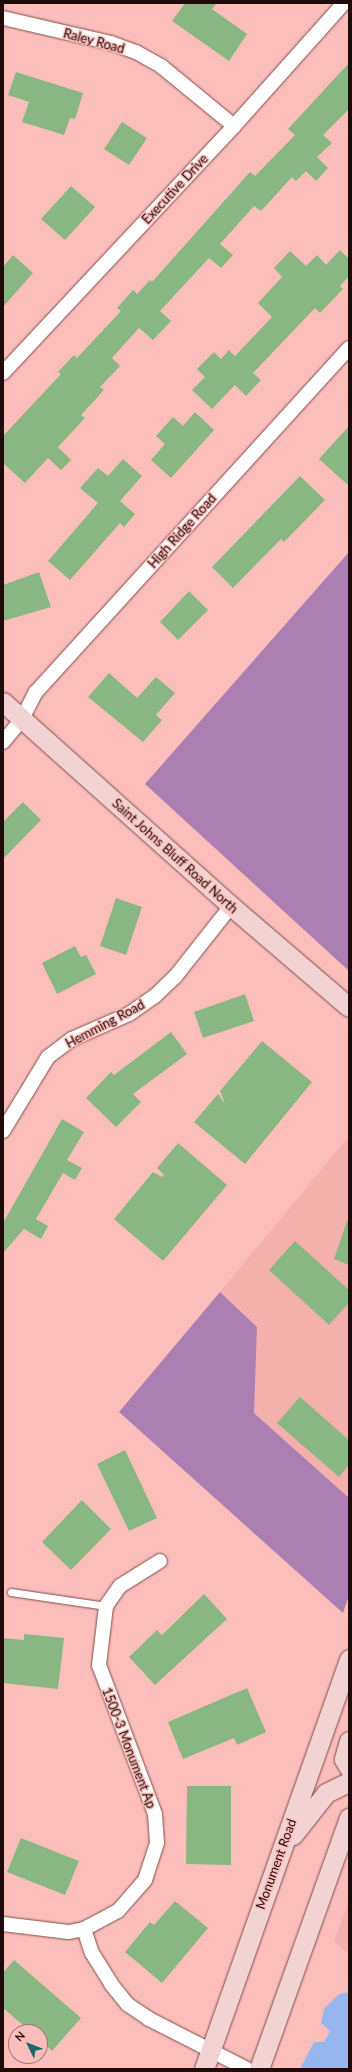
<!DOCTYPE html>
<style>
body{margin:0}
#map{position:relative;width:352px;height:2072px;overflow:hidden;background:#fbbebb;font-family:Lato,sans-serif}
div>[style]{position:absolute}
.built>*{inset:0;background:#f4b0ad}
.forest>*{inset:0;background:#ab7fb2}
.water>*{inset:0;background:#95b6ef}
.building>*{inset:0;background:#88b782}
.roads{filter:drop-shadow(0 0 1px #804c4b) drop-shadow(0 0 1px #804c4b)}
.lane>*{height:7px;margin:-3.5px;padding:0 3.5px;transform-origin:3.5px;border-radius:3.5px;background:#fff}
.street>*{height:14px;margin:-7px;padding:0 7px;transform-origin:7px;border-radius:7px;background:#fff}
.secondary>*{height:19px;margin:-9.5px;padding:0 9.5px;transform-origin:9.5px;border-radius:9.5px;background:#f2d3d3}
span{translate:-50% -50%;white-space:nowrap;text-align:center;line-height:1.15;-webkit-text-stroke:3px #fbbebb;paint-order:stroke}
.street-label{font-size:13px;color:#1f0b0b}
.frame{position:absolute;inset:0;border:4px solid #1f0b0b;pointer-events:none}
.north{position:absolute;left:8px;top:2024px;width:40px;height:40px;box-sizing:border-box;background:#fbbebb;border:1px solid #a37675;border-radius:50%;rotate:313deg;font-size:11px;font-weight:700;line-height:16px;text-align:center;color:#1f0b0b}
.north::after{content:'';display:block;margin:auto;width:14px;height:18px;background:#1b686d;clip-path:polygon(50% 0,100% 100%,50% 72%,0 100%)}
</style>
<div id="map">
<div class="built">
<i style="clip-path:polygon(349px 1136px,349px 1498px,254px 1413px,257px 1327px,220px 1292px)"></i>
<i style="clip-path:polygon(349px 1902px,349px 1955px,334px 1941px)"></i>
</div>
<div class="forest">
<i style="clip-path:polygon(349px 552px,349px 971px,145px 784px)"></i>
<i style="clip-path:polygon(220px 1292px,257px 1327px,254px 1413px,349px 1498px,349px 1595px,343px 1613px,119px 1412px)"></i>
</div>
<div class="water">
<i style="clip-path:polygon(349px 1992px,349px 2069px,300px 2069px,314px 2042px,324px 2042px,330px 2031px,321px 2023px,324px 2009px,339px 1994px)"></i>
</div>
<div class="building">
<i style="clip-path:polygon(185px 3px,217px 3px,212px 9px,247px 34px,229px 61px,172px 21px)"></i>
<i style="clip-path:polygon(349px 63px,349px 109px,323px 135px,332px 143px,317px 157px,328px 168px,316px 181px,306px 171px,296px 181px,292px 177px,261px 211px,254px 206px,220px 244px,233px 255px,221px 268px,209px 258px,160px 311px,171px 321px,153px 340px,139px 328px,112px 358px,120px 366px,100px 387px,104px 390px,81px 415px,85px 418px,58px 447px,71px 460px,61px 470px,48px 458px,25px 483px,3px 463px,3px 436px,61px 374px,58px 372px,74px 355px,77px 358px,121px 311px,117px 308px,133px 290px,137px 294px,150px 280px,152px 282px,250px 172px,255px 176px,295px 135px,288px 129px)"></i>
<i style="clip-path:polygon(16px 72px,83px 93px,75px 119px,70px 118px,64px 135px,22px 122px,29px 102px,8px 95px)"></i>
<i style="clip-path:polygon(122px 122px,147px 138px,129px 165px,104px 149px)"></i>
<i style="clip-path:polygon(71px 186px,95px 207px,65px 240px,41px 219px)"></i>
<i style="clip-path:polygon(340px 250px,349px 259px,349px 276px,340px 286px,343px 289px,320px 313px,315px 308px,253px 373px,261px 380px,246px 396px,235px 385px,212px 409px,192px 390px,205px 377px,197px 369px,214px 352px,221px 359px,229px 350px,235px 356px,272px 317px,258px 303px,282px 277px,274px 268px,290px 251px,306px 266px,317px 255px,326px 265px)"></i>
<i style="clip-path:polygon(13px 255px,33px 273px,3px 307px,3px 267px)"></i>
<i style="clip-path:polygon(195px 412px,214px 430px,171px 478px,151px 460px,165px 444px,156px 436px,173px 417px,183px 426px)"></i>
<i style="clip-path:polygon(349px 426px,349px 486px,319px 459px)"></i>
<i style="clip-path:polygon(123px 459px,142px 476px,120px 501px,135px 514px,124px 527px,120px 523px,70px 580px,48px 561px,98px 503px,80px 488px,98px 468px,108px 476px)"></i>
<i style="clip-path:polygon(300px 476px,325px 500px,284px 542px,281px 539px,233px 588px,212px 567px)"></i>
<i style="clip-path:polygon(39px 572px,51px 607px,3px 621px,3px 585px)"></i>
<i style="clip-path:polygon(189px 591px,208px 610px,178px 640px,160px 622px)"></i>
<i style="clip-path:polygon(109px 673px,137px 698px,156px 677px,175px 693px,156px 715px,162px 720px,143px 742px,88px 697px)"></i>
<i style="clip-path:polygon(23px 802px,41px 820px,3px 859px,3px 822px)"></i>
<i style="clip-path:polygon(116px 898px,142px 907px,126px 955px,100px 946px)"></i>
<i style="clip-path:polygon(75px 946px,81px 957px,86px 955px,96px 974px,57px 994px,42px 963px)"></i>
<i style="clip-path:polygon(245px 994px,254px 1021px,203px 1038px,194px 1012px)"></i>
<i style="clip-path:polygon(171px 1032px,187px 1054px,133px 1094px,141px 1102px,116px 1127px,86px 1098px,111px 1072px,114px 1075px)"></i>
<i style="clip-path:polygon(262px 1041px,312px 1082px,245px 1164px,194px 1122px,218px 1094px,225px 1104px,220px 1091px)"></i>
<i style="clip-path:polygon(62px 1119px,84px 1132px,67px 1160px,82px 1168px,75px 1180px,63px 1173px,36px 1219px,48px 1226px,41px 1239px,24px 1229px,3px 1253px,3px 1223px)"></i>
<i style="clip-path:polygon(178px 1143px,227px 1185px,163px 1261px,114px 1219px,153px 1172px,162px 1177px,164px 1175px,157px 1168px)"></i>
<i style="clip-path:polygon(347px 1221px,349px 1221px,349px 1265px,334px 1259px)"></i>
<i style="clip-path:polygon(295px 1241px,349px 1290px,349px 1303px,329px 1325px,269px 1270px)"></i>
<i style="clip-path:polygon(300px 1397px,349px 1440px,349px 1465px,339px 1477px,277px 1423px)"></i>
<i style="clip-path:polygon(125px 1450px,157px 1518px,129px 1531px,97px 1464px)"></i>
<i style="clip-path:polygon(82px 1500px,111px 1529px,71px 1570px,42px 1542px)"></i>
<i style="clip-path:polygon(204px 1594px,227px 1619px,155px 1685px,129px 1657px,157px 1630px,162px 1635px)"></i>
<i style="clip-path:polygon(24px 1634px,64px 1638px,58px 1689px,3px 1683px,3px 1638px,24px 1640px)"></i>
<i style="clip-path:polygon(247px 1688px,266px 1732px,237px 1745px,234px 1738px,183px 1759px,168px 1722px)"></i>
<i style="clip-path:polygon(187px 1786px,231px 1786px,231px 1865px,186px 1864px)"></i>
<i style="clip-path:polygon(21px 1838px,79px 1861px,65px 1895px,7px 1872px)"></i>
<i style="clip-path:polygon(175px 1901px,208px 1928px,162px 1983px,125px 1952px,150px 1922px,154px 1925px)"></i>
<i style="clip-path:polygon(14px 1960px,81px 2018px,52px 2051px,40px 2040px,40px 2032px,31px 2032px,3px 2008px,3px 1973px)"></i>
</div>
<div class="roads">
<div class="lane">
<i style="left:11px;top:1592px;width:96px;rotate:8.4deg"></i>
</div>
<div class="street">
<i style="left:3px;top:18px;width:111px;rotate:13deg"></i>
<i style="left:111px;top:43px;width:27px;rotate:20deg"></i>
<i style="left:136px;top:52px;width:29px;rotate:29deg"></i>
<i style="left:161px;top:66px;width:94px;rotate:39.4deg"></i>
<i style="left:3px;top:373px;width:338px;rotate:-46.9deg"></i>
<i style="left:234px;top:126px;width:165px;rotate:-48.2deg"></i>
<i style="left:3px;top:742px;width:30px;rotate:-50deg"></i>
<i style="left:22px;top:719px;width:30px;rotate:-63deg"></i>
<i style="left:36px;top:692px;width:465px;rotate:-47.7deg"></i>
<i style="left:3px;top:1131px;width:87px;rotate:-58.7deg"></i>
<i style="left:48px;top:1057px;width:30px;rotate:-37deg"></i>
<i style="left:72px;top:1039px;width:62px;rotate:-23.7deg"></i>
<i style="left:129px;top:1014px;width:32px;rotate:-35deg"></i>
<i style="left:155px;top:996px;width:28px;rotate:-44deg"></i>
<i style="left:175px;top:977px;width:90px;rotate:-51.7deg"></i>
<i style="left:3px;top:1924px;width:66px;rotate:6.9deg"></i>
<i style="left:69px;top:1932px;width:15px;rotate:-11deg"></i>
<i style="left:84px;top:1929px;width:38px;rotate:-28deg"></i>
<i style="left:118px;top:1911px;width:41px;rotate:-48.9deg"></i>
<i style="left:145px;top:1880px;width:39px;rotate:-72deg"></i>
<i style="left:157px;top:1843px;width:29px;rotate:-94deg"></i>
<i style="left:155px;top:1814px;width:159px;rotate:-110.6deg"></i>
<i style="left:99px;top:1665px;width:59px;rotate:-83.2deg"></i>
<i style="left:106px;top:1606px;width:24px;rotate:-55deg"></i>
<i style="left:120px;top:1586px;width:47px;rotate:-32deg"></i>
<i style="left:84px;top:1929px;width:25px;rotate:72deg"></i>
<i style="left:92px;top:1953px;width:36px;rotate:58deg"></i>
<i style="left:111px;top:1984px;width:26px;rotate:51deg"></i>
<i style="left:127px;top:2004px;width:27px;rotate:34deg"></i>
<i style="left:149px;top:2019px;width:110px;rotate:27deg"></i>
</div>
<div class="secondary">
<i style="left:3px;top:702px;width:306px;rotate:41.8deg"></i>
<i style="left:231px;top:906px;width:155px;rotate:40.6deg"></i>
<i style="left:349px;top:1741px;width:19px;rotate:106deg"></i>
<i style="left:344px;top:1759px;width:10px;rotate:61deg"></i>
<i style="left:293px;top:1835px;width:53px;rotate:-51.8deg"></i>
<i style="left:326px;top:1793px;width:25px;rotate:-26deg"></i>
<i style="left:204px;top:2069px;width:435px;rotate:-70.5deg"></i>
<i style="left:259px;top:2069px;width:267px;rotate:-70.3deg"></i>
</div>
</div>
<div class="street-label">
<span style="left:94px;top:41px;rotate:15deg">Raley Road</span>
<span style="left:175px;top:189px;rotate:-47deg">Executive Drive</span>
<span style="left:182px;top:531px;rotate:-48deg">High Ridge Road</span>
<span style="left:175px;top:856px;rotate:42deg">Saint Johns Bluff Road North</span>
<span style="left:105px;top:1024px;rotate:-28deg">Hemming Road</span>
<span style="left:129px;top:1748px;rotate:69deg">1500-3 Monument Ap</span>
<span style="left:276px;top:1864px;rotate:-70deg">Monument Road</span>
</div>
<div class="frame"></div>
<div class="north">N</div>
</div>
